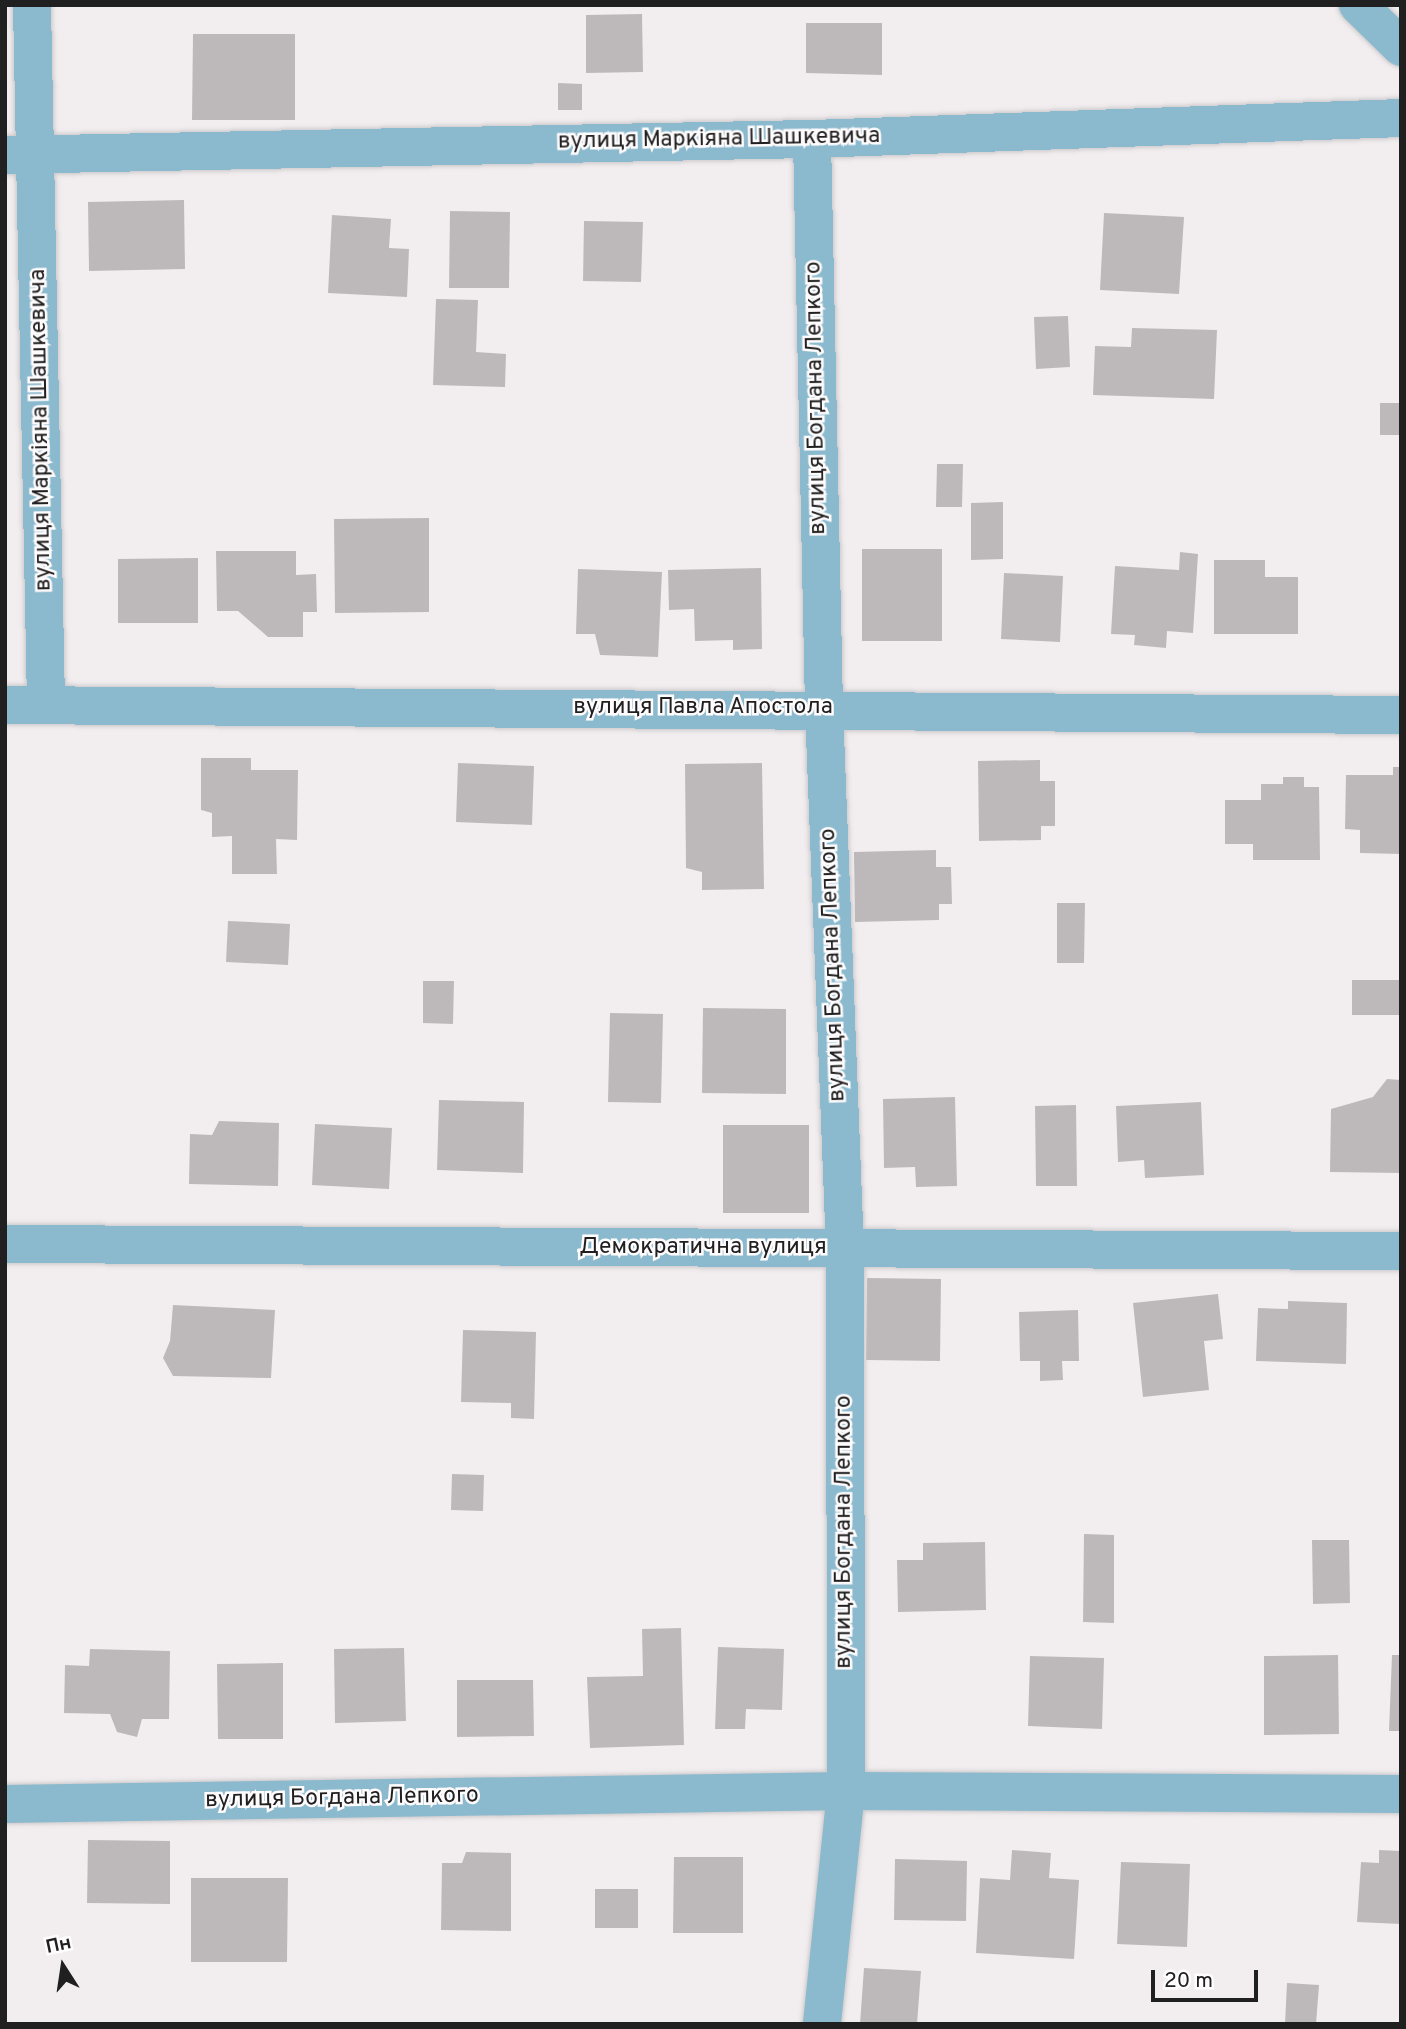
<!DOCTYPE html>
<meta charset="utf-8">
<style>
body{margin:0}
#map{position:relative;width:1406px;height:2029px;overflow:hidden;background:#f2eef0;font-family:Overpass,sans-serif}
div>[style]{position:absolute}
.building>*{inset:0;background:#bdb9bb}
.roads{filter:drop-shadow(0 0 2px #ccc9cb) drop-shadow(0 0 2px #ccc9cb)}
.minor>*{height:38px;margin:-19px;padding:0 19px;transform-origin:19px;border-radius:19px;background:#8bbace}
span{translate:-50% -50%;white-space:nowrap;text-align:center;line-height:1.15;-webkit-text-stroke:5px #fffcfd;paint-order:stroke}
.street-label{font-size:23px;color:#212021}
.frame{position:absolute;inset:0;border:7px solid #212021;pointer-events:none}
.north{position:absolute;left:28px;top:1931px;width:70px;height:70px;-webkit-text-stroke:5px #fffcfd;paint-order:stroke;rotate:348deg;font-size:19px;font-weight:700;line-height:28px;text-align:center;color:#212021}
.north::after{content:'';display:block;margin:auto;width:24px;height:32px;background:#212021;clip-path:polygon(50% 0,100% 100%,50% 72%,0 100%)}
.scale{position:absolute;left:1151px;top:1970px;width:107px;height:32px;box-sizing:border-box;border:4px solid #212021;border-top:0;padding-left:9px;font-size:21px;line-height:24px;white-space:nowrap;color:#212021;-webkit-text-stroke:5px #fffcfd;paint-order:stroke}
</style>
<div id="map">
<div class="building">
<i style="clip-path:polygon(642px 14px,643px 72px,586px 73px,586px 15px)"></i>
<i style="clip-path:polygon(806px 23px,882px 23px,882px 75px,806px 73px)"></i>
<i style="clip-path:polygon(193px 34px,295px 34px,295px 120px,192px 120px)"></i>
<i style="clip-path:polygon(558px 83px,582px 84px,582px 110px,558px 110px)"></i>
<i style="clip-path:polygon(184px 200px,185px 269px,89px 271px,88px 202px)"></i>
<i style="clip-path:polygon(450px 211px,510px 212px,509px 288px,449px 288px)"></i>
<i style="clip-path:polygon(1104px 213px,1184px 217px,1179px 294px,1100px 290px)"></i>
<i style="clip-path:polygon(332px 215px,391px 219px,389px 248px,409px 249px,407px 297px,328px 293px)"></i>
<i style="clip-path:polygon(584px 221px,643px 222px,641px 282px,583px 281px)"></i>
<i style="clip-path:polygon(436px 299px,478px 300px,476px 352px,506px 354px,505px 387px,433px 385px)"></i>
<i style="clip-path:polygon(1068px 316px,1070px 367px,1036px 369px,1034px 317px)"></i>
<i style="clip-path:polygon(1132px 328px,1217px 330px,1214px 399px,1093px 395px,1095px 346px,1131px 347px)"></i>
<i style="clip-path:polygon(1380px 403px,1401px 403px,1401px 435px,1380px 435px)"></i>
<i style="clip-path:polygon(937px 464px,963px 464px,962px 507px,936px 507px)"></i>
<i style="clip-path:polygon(1003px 502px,1003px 559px,971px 560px,971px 503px)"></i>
<i style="clip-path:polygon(429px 518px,429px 612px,335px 613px,334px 519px)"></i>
<i style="clip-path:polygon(862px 549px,942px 549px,942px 641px,862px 641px)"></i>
<i style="clip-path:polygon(216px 551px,296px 551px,296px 575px,316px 574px,317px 612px,303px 612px,303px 637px,268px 637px,238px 611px,217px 611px)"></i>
<i style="clip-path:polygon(1180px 552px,1198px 554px,1193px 633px,1167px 631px,1166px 648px,1134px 645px,1135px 635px,1111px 634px,1115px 566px,1179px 570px)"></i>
<i style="clip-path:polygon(198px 558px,198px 623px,118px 623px,118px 559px)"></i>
<i style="clip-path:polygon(1214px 560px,1265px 560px,1265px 577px,1298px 577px,1298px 634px,1214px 634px)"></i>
<i style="clip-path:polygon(761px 568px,762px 649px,733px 650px,733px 640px,695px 641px,694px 609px,669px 610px,668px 570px)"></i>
<i style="clip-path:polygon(578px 569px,662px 572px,658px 657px,600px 655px,595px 634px,576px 634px)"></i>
<i style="clip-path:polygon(1004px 573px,1063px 576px,1060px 642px,1001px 639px)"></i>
<i style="clip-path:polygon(201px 758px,251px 758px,251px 770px,298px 770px,297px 840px,276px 839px,277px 874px,232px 874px,232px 836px,212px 837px,212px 813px,201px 810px)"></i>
<i style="clip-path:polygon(1040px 760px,1040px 781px,1055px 781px,1055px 826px,1041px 826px,1041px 840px,979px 841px,978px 761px)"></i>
<i style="clip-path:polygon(458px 763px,534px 766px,532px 825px,456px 822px)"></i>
<i style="clip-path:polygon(762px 763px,764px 889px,702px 890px,702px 872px,686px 868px,685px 764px)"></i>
<i style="clip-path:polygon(1393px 767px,1401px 767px,1401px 854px,1360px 853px,1360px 830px,1345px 829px,1346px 775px,1393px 775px)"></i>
<i style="clip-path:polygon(1283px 777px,1304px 777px,1304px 787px,1319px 787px,1320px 860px,1253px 860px,1253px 844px,1225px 844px,1225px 800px,1261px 800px,1261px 784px,1283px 784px)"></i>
<i style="clip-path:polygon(936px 850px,936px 867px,951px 867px,952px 904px,939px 904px,939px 920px,855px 922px,854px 852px)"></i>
<i style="clip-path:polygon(1057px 903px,1085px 903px,1084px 963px,1057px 963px)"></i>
<i style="clip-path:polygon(228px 921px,290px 924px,288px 965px,226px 962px)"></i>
<i style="clip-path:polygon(1352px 980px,1401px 980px,1401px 1015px,1352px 1015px)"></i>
<i style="clip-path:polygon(423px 981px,454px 981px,453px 1024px,423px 1023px)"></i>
<i style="clip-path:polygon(703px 1008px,786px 1009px,786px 1094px,702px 1093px)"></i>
<i style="clip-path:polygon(610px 1013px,663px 1014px,661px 1103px,608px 1102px)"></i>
<i style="clip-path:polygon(1387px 1079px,1401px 1080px,1401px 1173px,1330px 1172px,1331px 1109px,1373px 1097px)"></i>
<i style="clip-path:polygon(955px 1097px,957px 1186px,916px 1187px,915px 1167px,884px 1168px,883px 1099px)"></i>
<i style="clip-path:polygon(439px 1100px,524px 1102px,523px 1173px,437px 1170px)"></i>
<i style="clip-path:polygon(1201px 1102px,1204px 1175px,1145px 1178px,1144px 1160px,1118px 1162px,1116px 1106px)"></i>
<i style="clip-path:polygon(1076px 1105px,1077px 1186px,1036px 1186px,1035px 1106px)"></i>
<i style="clip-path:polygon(219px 1121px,279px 1123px,278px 1186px,189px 1184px,190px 1134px,212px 1135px)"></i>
<i style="clip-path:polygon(315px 1124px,392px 1128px,389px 1189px,312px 1185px)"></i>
<i style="clip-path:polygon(723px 1125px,809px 1125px,809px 1213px,723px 1213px)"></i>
<i style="clip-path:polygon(867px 1278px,941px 1279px,940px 1361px,866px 1360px)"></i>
<i style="clip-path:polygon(1218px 1294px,1223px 1339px,1204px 1341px,1209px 1390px,1143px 1397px,1133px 1303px)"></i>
<i style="clip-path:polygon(1288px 1301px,1347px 1303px,1346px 1364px,1256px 1361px,1258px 1308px,1288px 1309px)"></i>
<i style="clip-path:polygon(173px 1305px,275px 1310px,271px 1378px,173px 1376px,163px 1358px,170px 1341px)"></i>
<i style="clip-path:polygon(1078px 1310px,1079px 1361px,1062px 1361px,1063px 1380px,1040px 1381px,1040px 1361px,1020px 1361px,1019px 1312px)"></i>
<i style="clip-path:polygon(463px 1330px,536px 1332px,534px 1419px,511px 1418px,511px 1403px,461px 1402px)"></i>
<i style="clip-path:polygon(452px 1474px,484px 1475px,483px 1511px,451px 1510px)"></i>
<i style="clip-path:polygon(1084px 1534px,1114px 1535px,1114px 1623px,1083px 1622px)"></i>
<i style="clip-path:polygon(1312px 1540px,1349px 1540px,1350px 1603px,1313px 1604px)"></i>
<i style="clip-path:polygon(985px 1542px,986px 1610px,898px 1612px,897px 1560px,923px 1560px,923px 1543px)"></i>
<i style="clip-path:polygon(681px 1628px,684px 1745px,590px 1748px,587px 1677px,643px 1676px,642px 1629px)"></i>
<i style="clip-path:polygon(718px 1647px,784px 1649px,782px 1710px,746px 1709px,745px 1729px,715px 1729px)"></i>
<i style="clip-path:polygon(404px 1648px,406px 1721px,335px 1723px,334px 1649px)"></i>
<i style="clip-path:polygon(90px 1649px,170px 1651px,169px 1719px,142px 1719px,137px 1737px,117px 1732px,110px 1714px,64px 1713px,65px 1665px,89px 1666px)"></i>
<i style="clip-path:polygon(1338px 1655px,1339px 1734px,1264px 1735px,1264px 1656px)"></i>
<i style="clip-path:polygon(1392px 1655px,1401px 1655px,1401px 1731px,1389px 1731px)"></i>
<i style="clip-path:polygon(1030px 1656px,1104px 1658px,1102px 1729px,1028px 1726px)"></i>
<i style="clip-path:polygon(283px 1663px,283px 1739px,218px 1739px,217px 1664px)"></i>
<i style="clip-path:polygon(457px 1680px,533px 1680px,534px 1736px,457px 1737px)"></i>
<i style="clip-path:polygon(88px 1840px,170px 1841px,170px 1904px,87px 1903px)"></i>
<i style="clip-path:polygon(1012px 1850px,1051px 1853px,1049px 1878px,1079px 1880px,1074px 1959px,976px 1953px,980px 1878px,1010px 1880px)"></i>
<i style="clip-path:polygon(1379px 1850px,1401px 1851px,1401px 1924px,1357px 1922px,1361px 1862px,1379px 1863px)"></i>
<i style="clip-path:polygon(466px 1852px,511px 1853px,511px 1931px,441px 1930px,442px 1863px,462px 1863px)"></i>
<i style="clip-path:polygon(674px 1857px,743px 1857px,743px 1933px,673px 1933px)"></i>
<i style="clip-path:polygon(895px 1859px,967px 1861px,966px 1921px,894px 1920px)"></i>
<i style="clip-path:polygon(1121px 1862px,1190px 1864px,1187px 1947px,1117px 1944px)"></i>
<i style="clip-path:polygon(191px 1878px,288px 1878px,287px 1962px,191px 1962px)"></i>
<i style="clip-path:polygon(595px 1889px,638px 1889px,638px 1928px,595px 1928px)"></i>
<i style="clip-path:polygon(864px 1968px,921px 1971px,917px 2024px,860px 2024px)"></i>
<i style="clip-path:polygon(1287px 1983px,1319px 1985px,1316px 2024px,1285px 2024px)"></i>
</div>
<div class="roads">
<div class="minor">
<i style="left:32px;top:5px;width:700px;rotate:88.85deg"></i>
<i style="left:1358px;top:5px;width:60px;rotate:44.3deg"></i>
<i style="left:812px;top:139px;width:569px;rotate:88.79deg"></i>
<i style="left:824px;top:708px;width:541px;rotate:87.78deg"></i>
<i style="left:845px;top:1249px;width:542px;rotate:89.89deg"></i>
<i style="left:846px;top:1791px;width:234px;rotate:95.9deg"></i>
<i style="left:5px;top:155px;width:807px;rotate:-1.14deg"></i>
<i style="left:812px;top:139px;width:589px;rotate:-2.04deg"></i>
<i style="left:5px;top:705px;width:1396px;rotate:0.41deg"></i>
<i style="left:5px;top:1244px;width:1396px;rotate:0.29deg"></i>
<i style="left:5px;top:1804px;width:841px;rotate:-0.89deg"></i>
<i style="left:846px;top:1791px;width:555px;rotate:0.31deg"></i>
</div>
</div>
<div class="street-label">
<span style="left:719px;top:140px;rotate:-1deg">вулиця Маркіяна Шашкевича</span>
<span style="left:817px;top:398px;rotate:-91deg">вулиця Богдана Лепкого</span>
<span style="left:42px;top:430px;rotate:-91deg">вулиця Маркіяна Шашкевича</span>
<span style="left:703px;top:708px">вулиця Павла Апостола</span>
<span style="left:834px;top:965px;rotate:-92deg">вулиця Богдана Лепкого</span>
<span style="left:703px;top:1248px">Демократична вулиця</span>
<span style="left:845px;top:1532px;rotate:-90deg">вулиця Богдана Лепкого</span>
<span style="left:342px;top:1799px;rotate:-1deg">вулиця Богдана Лепкого</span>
</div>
<div class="frame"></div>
<div class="north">Пн</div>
<div class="scale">20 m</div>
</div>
